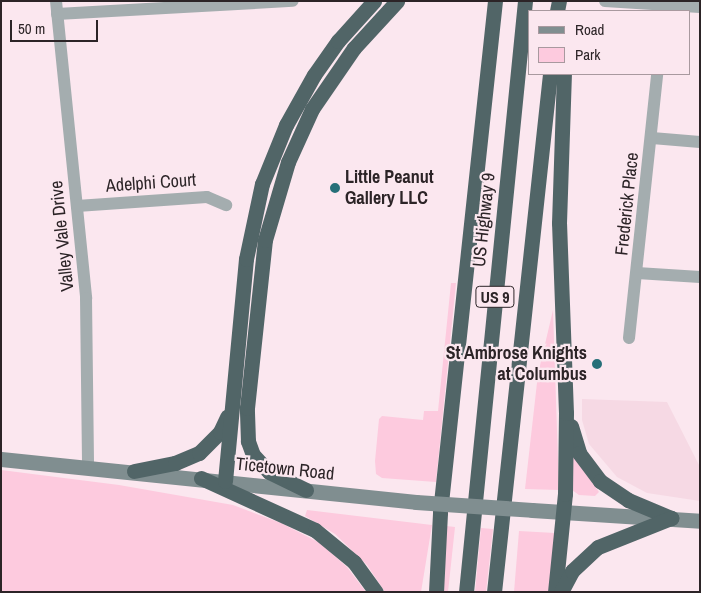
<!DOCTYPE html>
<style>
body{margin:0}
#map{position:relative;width:701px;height:593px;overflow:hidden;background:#fbe7ef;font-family:"Archivo Narrow",sans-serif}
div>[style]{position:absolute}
.built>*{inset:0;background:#f6d9e4}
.green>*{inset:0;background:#fdcade}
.street>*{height:12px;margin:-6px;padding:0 6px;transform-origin:6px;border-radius:6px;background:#a4adaf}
.secondary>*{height:15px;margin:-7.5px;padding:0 7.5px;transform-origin:7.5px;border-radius:7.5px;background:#808e90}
.highway>*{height:15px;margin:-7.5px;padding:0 7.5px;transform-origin:7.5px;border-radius:7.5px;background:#516567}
.secondary-bridge>*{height:15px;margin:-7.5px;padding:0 7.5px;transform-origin:7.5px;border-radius:7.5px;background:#808e90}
.dots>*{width:14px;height:14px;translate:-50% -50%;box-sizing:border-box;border:2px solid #fbe7ef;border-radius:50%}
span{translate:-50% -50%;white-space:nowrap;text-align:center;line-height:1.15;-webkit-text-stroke:4.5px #fbe7ef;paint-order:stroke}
.shield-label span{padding:1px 4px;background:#fbe7ef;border:1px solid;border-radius:4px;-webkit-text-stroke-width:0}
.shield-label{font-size:16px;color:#2c2427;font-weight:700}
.poi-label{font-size:18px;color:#2c2427;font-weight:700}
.left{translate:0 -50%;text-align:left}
.right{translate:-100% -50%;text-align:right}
.street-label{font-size:18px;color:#2c2427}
.frame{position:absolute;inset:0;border:2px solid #2c2427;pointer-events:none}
.legend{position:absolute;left:528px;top:10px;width:162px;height:65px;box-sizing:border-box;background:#fbe7ef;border:1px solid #a8999f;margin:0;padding:6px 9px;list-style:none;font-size:15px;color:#2c2427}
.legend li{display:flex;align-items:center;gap:10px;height:25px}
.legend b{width:25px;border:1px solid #a8999f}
.scale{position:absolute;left:10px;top:20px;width:88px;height:22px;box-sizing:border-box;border:2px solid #2c2427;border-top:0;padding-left:6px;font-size:15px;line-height:18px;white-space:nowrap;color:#2c2427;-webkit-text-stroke:4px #fbe7ef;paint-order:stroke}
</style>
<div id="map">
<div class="built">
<i style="clip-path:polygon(582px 399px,667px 402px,700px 467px,700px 501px,647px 493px,617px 477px,589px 444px,582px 420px)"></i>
</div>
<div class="green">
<i style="clip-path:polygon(451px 283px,456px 283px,436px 482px,382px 478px,376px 474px,375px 461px,379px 419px,382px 416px,423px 420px,424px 411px,438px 411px)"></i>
<i style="clip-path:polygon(553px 310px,559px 490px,525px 489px,538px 374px)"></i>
<i style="clip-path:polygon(570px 444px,579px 464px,599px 492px,595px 496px,579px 495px,572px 490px)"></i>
<i style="clip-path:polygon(1px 470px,119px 485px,233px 505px,281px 523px,320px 543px,347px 567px,366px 592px,1px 592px)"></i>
<i style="clip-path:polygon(307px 510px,432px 525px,421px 592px,385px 592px,367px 565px,335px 534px,305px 516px)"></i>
<i style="clip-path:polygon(446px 526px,455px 527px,448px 592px,441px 592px)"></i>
<i style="clip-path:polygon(481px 528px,493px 529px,486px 592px,475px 592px)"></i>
<i style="clip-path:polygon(519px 531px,555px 533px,549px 592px,514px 592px)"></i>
</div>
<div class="street">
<i style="left:56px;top:1px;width:299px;rotate:84.2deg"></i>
<i style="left:86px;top:298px;width:169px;rotate:89.3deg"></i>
<i style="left:605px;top:1px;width:95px;rotate:3.6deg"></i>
<i style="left:57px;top:14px;width:236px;rotate:-3.2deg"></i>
<i style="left:652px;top:138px;width:48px;rotate:4.8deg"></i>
<i style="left:77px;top:206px;width:130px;rotate:-4deg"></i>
<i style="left:207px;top:197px;width:21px;rotate:23deg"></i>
<i style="left:637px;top:273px;width:63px;rotate:3.6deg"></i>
<i style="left:629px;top:338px;width:265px;rotate:-83.9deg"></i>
</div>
<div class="secondary">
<i style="left:1px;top:459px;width:417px;rotate:5.9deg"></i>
<i style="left:532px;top:510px;width:168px;rotate:3.7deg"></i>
</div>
<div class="highway">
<i style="left:557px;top:11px;width:10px;rotate:-79deg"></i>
<i style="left:571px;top:426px;width:28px;rotate:73deg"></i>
<i style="left:579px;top:453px;width:35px;rotate:53deg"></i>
<i style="left:600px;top:481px;width:34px;rotate:34deg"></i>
<i style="left:628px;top:500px;width:47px;rotate:22.7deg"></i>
<i style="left:134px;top:471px;width:42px;rotate:-11deg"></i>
<i style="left:175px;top:463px;width:26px;rotate:-23deg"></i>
<i style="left:199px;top:453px;width:30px;rotate:-45deg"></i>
<i style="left:220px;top:432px;width:17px;rotate:-65deg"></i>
<i style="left:201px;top:478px;width:125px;rotate:24.5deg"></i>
<i style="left:315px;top:530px;width:50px;rotate:39.4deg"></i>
<i style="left:354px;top:562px;width:37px;rotate:54deg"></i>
<i style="left:225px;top:481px;width:223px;rotate:-84.6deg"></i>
<i style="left:246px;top:259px;width:77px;rotate:-78deg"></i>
<i style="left:262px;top:184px;width:64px;rotate:-67.9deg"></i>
<i style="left:286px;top:125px;width:57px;rotate:-60.8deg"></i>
<i style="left:314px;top:75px;width:42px;rotate:-54.8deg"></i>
<i style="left:338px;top:41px;width:54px;rotate:-48deg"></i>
<i style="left:306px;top:490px;width:41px;rotate:-154.1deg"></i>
<i style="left:269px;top:472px;width:23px;rotate:-133deg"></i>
<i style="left:253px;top:455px;width:15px;rotate:-110deg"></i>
<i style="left:248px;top:441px;width:33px;rotate:-92deg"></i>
<i style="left:247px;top:408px;width:169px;rotate:-83.9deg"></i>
<i style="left:265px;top:240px;width:81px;rotate:-73.6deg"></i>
<i style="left:288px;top:162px;width:58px;rotate:-65.6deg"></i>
<i style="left:312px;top:109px;width:74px;rotate:-55.5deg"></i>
<i style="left:354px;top:48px;width:64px;rotate:-47.5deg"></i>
<i style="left:436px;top:592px;width:80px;rotate:-87.1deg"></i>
<i style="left:440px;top:512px;width:514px;rotate:-83.86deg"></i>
<i style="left:466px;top:592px;width:594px;rotate:-84.3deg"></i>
<i style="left:494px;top:592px;width:521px;rotate:-83.83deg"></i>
<i style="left:555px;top:592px;width:99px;rotate:-84.2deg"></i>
<i style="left:565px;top:494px;width:81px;rotate:-89.3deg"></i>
<i style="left:566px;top:413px;width:190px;rotate:-92.1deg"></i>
<i style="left:559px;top:223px;width:149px;rotate:-88.1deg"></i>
<i style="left:561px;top:592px;width:24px;rotate:-62deg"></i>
<i style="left:572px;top:571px;width:35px;rotate:-43deg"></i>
<i style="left:598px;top:547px;width:79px;rotate:-21.7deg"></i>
</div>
<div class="secondary-bridge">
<i style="left:416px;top:502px;width:116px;rotate:3.9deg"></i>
</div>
<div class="dots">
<i style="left:335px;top:188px;background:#266f78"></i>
<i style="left:597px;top:364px;background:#266f78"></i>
</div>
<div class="shield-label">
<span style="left:495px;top:297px">US 9</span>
</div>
<div class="poi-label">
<span class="left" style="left:345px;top:188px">Little Peanut<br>Gallery LLC</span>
<span class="right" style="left:587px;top:364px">St Ambrose Knights<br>at Columbus</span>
</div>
<div class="street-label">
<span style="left:151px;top:183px;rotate:-4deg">Adelphi Court</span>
<span style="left:627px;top:204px;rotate:-84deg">Frederick Place</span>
<span style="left:484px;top:220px;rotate:-84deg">US Highway 9</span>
<span style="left:62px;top:236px;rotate:-96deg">Valley Vale Drive</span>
<span style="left:285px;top:469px;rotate:6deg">Ticetown Road</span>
</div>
<div class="frame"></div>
<ul class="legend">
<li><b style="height:6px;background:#808e90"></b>Road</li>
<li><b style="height:14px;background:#fdcade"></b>Park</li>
</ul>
<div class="scale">50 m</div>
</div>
